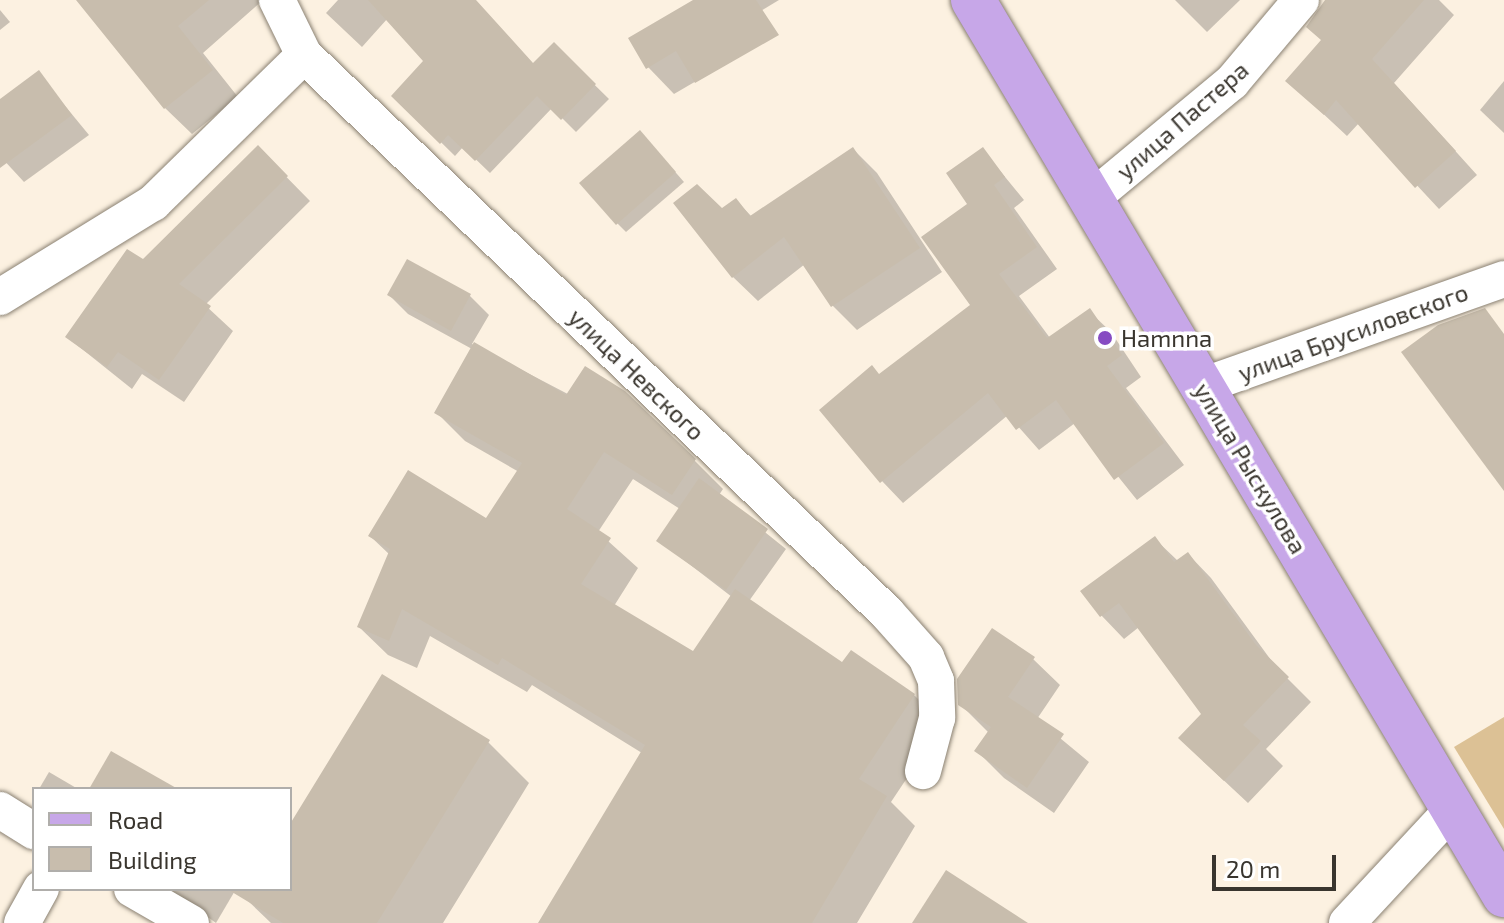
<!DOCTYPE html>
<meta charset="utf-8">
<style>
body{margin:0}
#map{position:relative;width:1504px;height:923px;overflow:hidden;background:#fcf1e1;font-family:"Exo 2",sans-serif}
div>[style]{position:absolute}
.green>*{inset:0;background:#dcc195}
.shadow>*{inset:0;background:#0003}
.building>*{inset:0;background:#c8bdad}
.roads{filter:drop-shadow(0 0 2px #8a8172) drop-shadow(0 0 2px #8a8172)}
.street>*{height:36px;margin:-18px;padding:0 18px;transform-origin:18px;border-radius:18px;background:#fff}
.primary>*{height:44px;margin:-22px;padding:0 22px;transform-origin:22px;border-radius:22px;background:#c7a7e8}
.dots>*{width:22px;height:22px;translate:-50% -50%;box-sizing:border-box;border:4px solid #fff;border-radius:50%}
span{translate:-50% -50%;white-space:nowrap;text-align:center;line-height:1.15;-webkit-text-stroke:7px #fff;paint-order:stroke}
.street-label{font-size:24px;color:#39352e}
.poi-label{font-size:24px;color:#39352e}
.left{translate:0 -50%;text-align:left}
.legend{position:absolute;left:32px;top:787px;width:260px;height:104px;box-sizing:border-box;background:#fff;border:2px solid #b0aeab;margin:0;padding:10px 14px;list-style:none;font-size:24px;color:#39352e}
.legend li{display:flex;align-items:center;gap:16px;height:40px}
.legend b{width:40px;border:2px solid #b0aeab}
.scale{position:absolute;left:1212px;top:855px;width:124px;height:36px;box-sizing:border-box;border:4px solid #39352e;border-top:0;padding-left:10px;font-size:24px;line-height:28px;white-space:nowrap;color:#39352e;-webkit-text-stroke:6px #fff;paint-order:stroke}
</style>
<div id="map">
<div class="green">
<i style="clip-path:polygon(1504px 717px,1504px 829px,1454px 747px)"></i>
</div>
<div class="shadow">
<i style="clip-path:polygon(115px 0,263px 0,203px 53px,238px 97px,192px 134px,165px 108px)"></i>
<i style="clip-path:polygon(338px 0,475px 0,534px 65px,554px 45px,609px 99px,576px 132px,552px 108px,490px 173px,463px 147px,455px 156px,394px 96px,426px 61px,388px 18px,362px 47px,326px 13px)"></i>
<i style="clip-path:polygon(731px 0,779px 0,749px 18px)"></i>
<i style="clip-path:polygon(1175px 0,1240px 0,1207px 32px)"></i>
<i style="clip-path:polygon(1328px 0,1439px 0,1454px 15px,1394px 83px,1477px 175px,1439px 209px,1359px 123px,1347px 136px,1288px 81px,1323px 41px)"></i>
<i style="clip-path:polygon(0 10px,10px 22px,0 30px)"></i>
<i style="clip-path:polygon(666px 18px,710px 73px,674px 94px,648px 67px)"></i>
<i style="clip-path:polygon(38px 73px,89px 135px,24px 182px,0 156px,0 101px)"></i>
<i style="clip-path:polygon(1504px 81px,1504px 133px,1480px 110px)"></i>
<i style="clip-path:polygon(649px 142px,684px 182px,626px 232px,617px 223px)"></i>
<i style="clip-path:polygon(258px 148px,310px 201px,205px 305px,233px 331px,184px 402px,142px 374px,132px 389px,67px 337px)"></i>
<i style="clip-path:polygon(853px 149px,877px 173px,942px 272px,857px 330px,833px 306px,805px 264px,758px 301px,733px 277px,722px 211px,736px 200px,752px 217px)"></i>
<i style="clip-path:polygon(983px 150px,1024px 200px,1014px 208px,1057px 269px,1019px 296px,1050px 338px,1089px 311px,1111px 332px,1141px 377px,1126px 388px,1184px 465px,1137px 500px,1075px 423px,1039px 450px,1008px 415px,903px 503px,882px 481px,880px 376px,972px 305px,970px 204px)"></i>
<i style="clip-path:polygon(evenodd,408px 262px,470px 296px,489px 315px,472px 344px,694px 460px,723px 489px,719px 495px,786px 549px,749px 601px,843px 664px,914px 695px,943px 724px,891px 802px,915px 826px,857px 923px,540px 923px,642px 753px,532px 685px,527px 692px,430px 636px,417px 668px,388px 655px,359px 627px,390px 555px,370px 536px,487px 521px,519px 472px,465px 441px,436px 412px,472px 349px,408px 314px,389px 295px,408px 262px,633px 479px,680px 509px,658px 540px,732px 597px,694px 654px,614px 606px,638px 568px,598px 532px,633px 479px)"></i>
<i style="clip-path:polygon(1155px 539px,1178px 561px,1188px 554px,1211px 578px,1276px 667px,1311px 702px,1266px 749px,1283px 766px,1248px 803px,1203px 761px,1203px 714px,1139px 627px,1124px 639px,1101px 615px)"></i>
<i style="clip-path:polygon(1033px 659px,1060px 685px,1037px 719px,1089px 762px,1054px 813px,1004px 778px,977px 751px,989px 733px,960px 704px)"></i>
<i style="clip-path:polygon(488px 742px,529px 783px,443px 923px,271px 923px,246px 899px,252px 889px,290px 889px,290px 828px)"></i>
<i style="clip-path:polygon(49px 772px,78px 789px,39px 789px)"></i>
<i style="clip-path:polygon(169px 889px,236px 889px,216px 923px)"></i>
</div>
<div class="building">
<i style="clip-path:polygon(76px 0,209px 0,178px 26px,213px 70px,164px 109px)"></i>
<i style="clip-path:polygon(368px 0,476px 0,533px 63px,554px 42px,596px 84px,561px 120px,537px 96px,475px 161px,448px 135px,440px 144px,391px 96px,423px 61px)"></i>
<i style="clip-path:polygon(693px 0,756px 0,779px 35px,695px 83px,676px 51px,646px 69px,628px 38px)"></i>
<i style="clip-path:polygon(1325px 0,1424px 0,1372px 59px,1456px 151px,1415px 188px,1336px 100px,1324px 115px,1285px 81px,1321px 40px,1306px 27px)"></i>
<i style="clip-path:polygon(39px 70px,72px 115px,0 168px,0 99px)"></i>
<i style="clip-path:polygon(640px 130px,676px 172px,616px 225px,579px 183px)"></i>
<i style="clip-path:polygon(258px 145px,288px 176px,179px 284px,211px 306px,159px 380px,118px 352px,107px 367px,65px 337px,127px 249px,143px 259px)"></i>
<i style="clip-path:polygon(853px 147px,920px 248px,831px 307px,784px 237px,732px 278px,673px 203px,697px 184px,722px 208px,736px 198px,750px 216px)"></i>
<i style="clip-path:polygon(983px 147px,1005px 177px,994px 185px,1037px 247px,999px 274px,1047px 338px,1090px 308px,1122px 355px,1107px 366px,1164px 443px,1114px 480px,1056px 400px,1016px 430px,988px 393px,880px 483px,819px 410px,872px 365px,879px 374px,970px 305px,921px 237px,967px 204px,946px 173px)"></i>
<i style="clip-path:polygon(407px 259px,471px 294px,451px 331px,387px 295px)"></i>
<i style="clip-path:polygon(1485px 308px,1504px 334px,1504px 491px,1401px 352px,1438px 325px)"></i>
<i style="clip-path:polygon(474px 342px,566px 395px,585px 366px,625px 391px,696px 459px,672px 495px,604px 452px,567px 509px,611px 538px,581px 584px,693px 651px,735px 589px,842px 662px,851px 650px,915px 694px,859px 779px,887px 796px,812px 923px,538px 923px,645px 745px,502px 658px,498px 665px,402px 609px,389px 641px,357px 627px,390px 549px,368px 536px,408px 470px,486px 518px,522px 463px,434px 413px)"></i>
<i style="clip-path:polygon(699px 478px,768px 529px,726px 590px,656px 541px)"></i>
<i style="clip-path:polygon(1155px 536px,1174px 562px,1188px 552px,1256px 645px,1289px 677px,1243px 725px,1261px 741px,1224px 781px,1178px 738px,1201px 714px,1119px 603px,1100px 617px,1080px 591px)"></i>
<i style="clip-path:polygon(992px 628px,1035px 657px,1008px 697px,1064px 734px,1027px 788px,974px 751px,991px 727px,958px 705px,957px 679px)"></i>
<i style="clip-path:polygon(382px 674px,490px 740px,377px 923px,283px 923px,227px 889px,290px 889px,290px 824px)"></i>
<i style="clip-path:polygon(111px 751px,178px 789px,89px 789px)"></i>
<i style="clip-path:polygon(946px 870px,1028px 923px,912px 923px)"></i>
</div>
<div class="roads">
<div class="street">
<i style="left:277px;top:0;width:61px;rotate:63.9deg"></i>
<i style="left:304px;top:55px;width:807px;rotate:43.74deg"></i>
<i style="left:887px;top:613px;width:59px;rotate:48.4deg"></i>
<i style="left:926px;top:657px;width:26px;rotate:67deg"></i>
<i style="left:936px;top:681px;width:37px;rotate:88deg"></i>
<i style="left:937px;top:718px;width:55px;rotate:104.8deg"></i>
<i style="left:1091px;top:199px;width:183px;rotate:-39.7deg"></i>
<i style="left:1232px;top:82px;width:107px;rotate:-49.9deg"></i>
<i style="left:0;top:297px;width:180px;rotate:-31.6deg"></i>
<i style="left:153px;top:203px;width:211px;rotate:-44.4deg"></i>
<i style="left:1202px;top:386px;width:320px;rotate:-19.5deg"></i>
<i style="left:0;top:810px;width:40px;rotate:32deg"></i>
<i style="left:132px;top:889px;width:68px;rotate:30deg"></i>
<i style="left:22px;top:923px;width:39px;rotate:-61deg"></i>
<i style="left:1347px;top:923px;width:156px;rotate:-47.1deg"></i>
</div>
<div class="primary">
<i style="left:973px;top:0;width:1041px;rotate:59.32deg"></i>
</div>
</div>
<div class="dots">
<i style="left:1105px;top:338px;background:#874cc2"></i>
</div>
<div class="street-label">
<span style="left:1182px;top:120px;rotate:-41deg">улица Пастера</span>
<span style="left:1353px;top:332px;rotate:-20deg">улица Брусиловского</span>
<span style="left:637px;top:374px;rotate:44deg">улица Невского</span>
<span style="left:1251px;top:468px;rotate:59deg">улица Рыскулова</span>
</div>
<div class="poi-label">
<span class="left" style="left:1121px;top:338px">Hamnna</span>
</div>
<ul class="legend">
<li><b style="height:10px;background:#c7a7e8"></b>Road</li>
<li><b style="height:22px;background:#c8bdad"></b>Building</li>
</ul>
<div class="scale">20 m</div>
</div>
